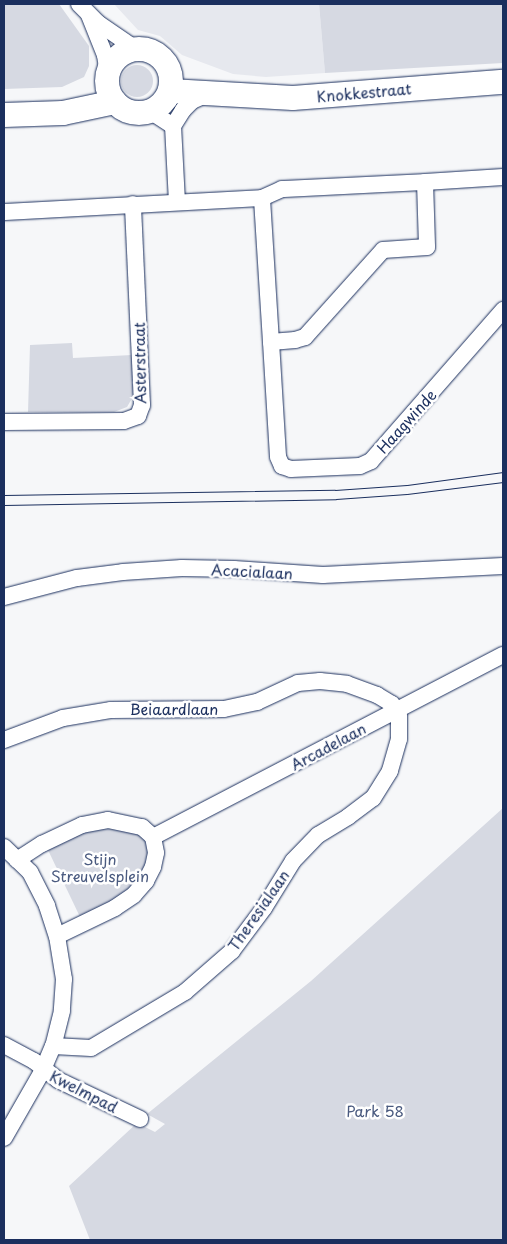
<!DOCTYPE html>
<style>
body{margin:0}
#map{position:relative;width:507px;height:1244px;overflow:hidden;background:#f6f7f9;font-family:"Playpen Sans",sans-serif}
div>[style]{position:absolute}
.built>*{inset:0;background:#e6e8ee}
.green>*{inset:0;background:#d6d9e2}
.round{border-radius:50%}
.roads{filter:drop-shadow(0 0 1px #1b2f5e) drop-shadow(0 0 1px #1b2f5e)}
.street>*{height:16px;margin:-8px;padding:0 8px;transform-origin:8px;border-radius:8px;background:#fff}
.secondary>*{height:24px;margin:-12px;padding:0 12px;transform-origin:12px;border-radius:12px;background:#fff}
.secondary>.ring{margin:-12px;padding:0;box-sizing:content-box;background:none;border:24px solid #fff;border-radius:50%}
.tram>*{height:1px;margin:-0.5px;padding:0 0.5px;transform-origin:0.5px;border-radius:0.5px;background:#1b2f5e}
span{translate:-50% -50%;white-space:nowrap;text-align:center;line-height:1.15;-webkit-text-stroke:5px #fff;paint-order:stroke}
.street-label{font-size:15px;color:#1b2f5e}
.park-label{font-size:15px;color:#4a5a7f}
.frame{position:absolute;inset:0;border:5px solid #1b2f5e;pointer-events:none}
</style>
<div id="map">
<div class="built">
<i style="clip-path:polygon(114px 4px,319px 4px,325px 73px,266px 77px,233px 74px,182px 55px,160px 36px,138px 30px)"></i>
</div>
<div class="green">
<i style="clip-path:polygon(4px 4px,59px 4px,89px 46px,89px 66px,84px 77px,62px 87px,4px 89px)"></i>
<i style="clip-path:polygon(319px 4px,503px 4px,503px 63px,325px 73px)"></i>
<i class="round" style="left:121px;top:65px;width:32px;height:32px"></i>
<i style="clip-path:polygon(72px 343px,73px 358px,132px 355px,134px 395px,127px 407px,114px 412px,28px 412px,30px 345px)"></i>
<i style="clip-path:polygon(503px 808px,503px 1240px,90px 1240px,69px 1186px,137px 1123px,155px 1132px,165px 1124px,147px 1114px,311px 981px)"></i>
<i style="clip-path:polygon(127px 827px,148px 840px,150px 857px,133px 889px,81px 919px,48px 850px,90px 829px)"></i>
</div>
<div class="roads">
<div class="street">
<i style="left:79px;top:4px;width:27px;rotate:45deg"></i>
<i style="left:98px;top:23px;width:46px;rotate:34.4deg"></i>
<i style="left:89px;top:15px;width:43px;rotate:68.2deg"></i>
<i style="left:105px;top:55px;width:18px;rotate:81deg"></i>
<i style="left:150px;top:111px;width:27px;rotate:33deg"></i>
<i style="left:503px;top:177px;width:78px;rotate:176.3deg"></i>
<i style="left:425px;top:182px;width:65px;rotate:88.2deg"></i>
<i style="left:427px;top:247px;width:44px;rotate:176.1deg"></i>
<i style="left:383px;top:250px;width:117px;rotate:131.9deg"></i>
<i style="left:305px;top:337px;width:10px;rotate:163deg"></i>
<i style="left:295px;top:340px;width:24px;rotate:175deg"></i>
<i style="left:271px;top:342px;width:115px;rotate:86.5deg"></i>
<i style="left:278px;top:457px;width:10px;rotate:66deg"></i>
<i style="left:282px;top:466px;width:9px;rotate:18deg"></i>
<i style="left:291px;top:469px;width:69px;rotate:-2.5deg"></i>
<i style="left:360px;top:466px;width:12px;rotate:-24deg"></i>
<i style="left:371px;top:461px;width:201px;rotate:-48.8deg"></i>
<i style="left:177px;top:202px;width:76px;rotate:-93deg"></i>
<i style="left:173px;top:126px;width:19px;rotate:-58deg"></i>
<i style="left:183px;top:110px;width:13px;rotate:-45deg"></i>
<i style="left:192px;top:101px;width:17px;rotate:-24deg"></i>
<i style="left:4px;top:212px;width:258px;rotate:-3.1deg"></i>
<i style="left:271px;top:342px;width:144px;rotate:-93.6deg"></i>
<i style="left:262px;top:198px;width:22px;rotate:-24deg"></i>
<i style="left:282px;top:189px;width:143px;rotate:-2.8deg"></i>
<i style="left:4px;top:422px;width:120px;rotate:-0.5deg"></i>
<i style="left:124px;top:421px;width:15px;rotate:-20deg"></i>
<i style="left:138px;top:416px;width:12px;rotate:-70deg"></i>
<i style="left:142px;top:405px;width:201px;rotate:-92.6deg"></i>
<i style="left:4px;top:597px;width:75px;rotate:-14.6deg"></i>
<i style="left:77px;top:578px;width:46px;rotate:-7.4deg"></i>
<i style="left:123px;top:572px;width:59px;rotate:-3.9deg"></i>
<i style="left:182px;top:568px;width:52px;rotate:1.1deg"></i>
<i style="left:234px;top:569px;width:89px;rotate:3.9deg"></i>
<i style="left:323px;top:575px;width:180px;rotate:-2.9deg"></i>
<i style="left:4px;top:740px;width:63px;rotate:-20.4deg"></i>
<i style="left:63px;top:718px;width:49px;rotate:-9.5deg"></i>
<i style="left:111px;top:710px;width:113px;rotate:-0.5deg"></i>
<i style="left:224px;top:709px;width:34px;rotate:-12deg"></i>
<i style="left:257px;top:702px;width:45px;rotate:-24.9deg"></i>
<i style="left:298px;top:683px;width:22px;rotate:-5deg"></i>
<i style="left:320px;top:681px;width:27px;rotate:6deg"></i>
<i style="left:347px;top:684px;width:32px;rotate:20deg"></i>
<i style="left:377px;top:695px;width:17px;rotate:31deg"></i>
<i style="left:392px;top:704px;width:14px;rotate:60deg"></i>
<i style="left:399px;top:716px;width:23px;rotate:90deg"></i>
<i style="left:399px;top:739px;width:33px;rotate:106deg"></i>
<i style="left:390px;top:771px;width:32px;rotate:122deg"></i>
<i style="left:373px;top:798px;width:31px;rotate:143deg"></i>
<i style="left:348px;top:817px;width:35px;rotate:149deg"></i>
<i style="left:318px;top:835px;width:36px;rotate:134deg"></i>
<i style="left:293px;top:861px;width:55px;rotate:121.7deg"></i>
<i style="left:264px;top:908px;width:54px;rotate:126.7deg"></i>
<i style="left:232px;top:951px;width:62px;rotate:138.9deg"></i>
<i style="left:185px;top:992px;width:109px;rotate:149.2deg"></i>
<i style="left:91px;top:1048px;width:38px;rotate:-177deg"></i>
<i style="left:153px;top:837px;width:394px;rotate:-27.5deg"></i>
<i style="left:4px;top:847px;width:36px;rotate:44deg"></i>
<i style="left:30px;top:872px;width:38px;rotate:63deg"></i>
<i style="left:47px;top:906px;width:32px;rotate:72deg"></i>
<i style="left:57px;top:936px;width:44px;rotate:80.8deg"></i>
<i style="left:64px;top:979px;width:32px;rotate:94deg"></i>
<i style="left:62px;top:1011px;width:36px;rotate:104deg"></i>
<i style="left:53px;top:1046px;width:26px;rotate:113deg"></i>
<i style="left:43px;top:1070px;width:78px;rotate:119.8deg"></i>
<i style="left:17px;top:860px;width:30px;rotate:-33deg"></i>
<i style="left:42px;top:844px;width:44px;rotate:-25.4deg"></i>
<i style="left:82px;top:825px;width:26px;rotate:-11deg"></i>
<i style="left:108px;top:820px;width:35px;rotate:12deg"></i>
<i style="left:142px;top:827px;width:15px;rotate:42deg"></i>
<i style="left:153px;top:837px;width:16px;rotate:79deg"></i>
<i style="left:156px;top:853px;width:14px;rotate:102deg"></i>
<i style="left:153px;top:867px;width:16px;rotate:117deg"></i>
<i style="left:146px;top:881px;width:18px;rotate:131deg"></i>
<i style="left:134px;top:895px;width:23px;rotate:146deg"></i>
<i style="left:115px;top:908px;width:64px;rotate:154.2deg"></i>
<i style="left:4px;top:1045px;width:34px;rotate:28deg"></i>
<i style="left:34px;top:1061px;width:31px;rotate:38deg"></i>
<i style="left:58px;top:1080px;width:91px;rotate:25.4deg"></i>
</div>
<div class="secondary">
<i class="ring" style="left:107px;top:49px;width:40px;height:40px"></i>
<i style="left:170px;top:91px;width:123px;rotate:3.3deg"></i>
<i style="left:293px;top:98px;width:211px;rotate:-4.4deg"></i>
<i style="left:4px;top:115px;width:59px;rotate:-1.9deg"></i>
<i style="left:63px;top:113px;width:53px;rotate:-11.9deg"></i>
</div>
</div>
<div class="tram">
<i style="left:4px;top:495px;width:331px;rotate:-0.9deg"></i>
<i style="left:335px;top:490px;width:72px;rotate:-4deg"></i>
<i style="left:407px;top:485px;width:97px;rotate:-7.7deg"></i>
<i style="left:4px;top:505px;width:332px;rotate:-1deg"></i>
<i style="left:336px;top:499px;width:71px;rotate:-4deg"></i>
<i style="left:407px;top:494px;width:97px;rotate:-7.1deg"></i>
</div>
<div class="street-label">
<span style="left:364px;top:92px;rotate:-5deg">Knokkestraat</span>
<span style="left:139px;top:363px;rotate:-91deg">Asterstraat</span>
<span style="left:406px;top:421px;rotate:-48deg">Haagwinde</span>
<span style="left:252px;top:571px;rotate:3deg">Acacialaan</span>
<span style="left:174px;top:709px">Beiaardlaan</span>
<span style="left:328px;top:746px;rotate:-28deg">Arcadelaan</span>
<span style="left:258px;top:910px;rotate:-55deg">Theresialaan</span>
<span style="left:84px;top:1091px;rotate:27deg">Kwelmpad</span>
</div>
<div class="park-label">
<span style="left:100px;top:867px">Stijn<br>Streuvelsplein</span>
<span style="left:375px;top:1111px">Park 58</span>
</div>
<div class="frame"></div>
</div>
